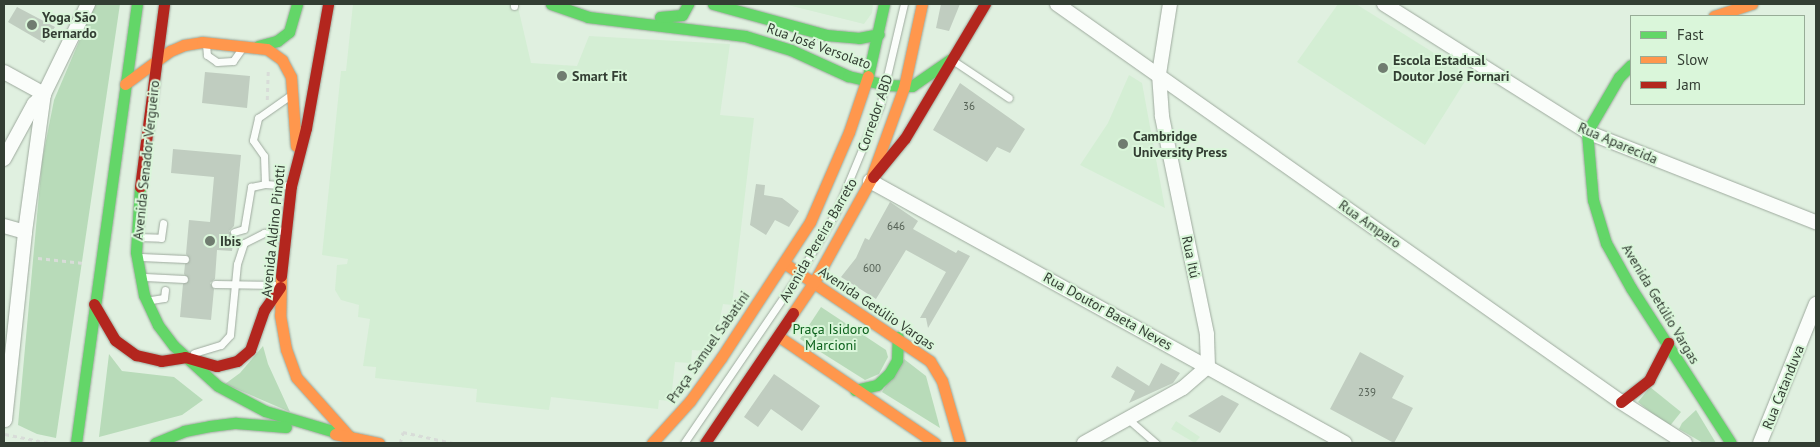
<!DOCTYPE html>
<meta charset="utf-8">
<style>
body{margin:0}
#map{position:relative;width:1820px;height:447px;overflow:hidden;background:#e0f0e0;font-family:"PT Sans",sans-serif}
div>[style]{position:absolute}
.built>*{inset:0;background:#d4eed4}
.green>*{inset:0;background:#b8dbb9}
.building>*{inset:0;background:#c0cdc0}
.path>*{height:2.5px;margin-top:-1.25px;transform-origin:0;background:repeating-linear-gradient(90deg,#d8dcd8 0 4px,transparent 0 8px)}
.roads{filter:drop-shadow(0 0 1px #9eaa9e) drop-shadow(0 0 1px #9eaa9e)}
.lane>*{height:7px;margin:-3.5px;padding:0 3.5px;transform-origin:3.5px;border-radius:3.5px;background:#fafdfa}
.street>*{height:14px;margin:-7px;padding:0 7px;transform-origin:7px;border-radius:7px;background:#fafdfa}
.fast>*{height:11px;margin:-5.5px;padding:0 5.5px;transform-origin:5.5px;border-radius:5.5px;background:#63d668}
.slow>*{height:11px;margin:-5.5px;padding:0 5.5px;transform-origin:5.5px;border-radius:5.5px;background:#ff974d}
.jam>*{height:11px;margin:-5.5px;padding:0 5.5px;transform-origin:5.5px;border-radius:5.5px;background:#b3261e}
.dots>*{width:14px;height:14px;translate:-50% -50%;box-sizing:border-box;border:2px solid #daf6da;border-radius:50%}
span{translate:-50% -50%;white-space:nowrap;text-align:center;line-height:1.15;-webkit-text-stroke:4px #daf6da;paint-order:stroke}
.number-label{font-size:11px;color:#566256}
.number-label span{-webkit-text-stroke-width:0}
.poi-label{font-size:14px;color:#333e33;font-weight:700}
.left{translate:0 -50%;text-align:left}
.street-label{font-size:14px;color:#333e33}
.park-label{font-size:14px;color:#0d621d}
.frame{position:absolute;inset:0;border:5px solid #333e33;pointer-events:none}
.legend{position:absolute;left:1630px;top:15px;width:175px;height:90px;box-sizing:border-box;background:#daf6da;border:1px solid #97ac97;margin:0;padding:6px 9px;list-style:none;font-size:15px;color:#333e33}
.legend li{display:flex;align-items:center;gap:10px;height:25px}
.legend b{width:25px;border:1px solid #97ac97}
</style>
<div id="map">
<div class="built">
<i style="clip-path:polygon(353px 4px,510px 4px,518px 7px,531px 63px,577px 66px,589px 36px,730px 44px,720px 115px,754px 118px,732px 305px,723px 304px,716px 338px,708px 351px,692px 350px,691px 363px,675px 362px,671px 401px,659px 400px,658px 409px,551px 397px,549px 410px,476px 402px,477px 389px,375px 378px,376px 367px,363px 366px,370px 319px,358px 317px,359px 305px,341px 300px,335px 290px,337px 265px,347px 264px,348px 259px,322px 255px,341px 71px,346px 71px)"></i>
<i style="clip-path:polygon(784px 4px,873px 4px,872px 13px,864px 24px)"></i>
<i style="clip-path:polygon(1338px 4px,1356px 4px,1469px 75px,1425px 145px,1297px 62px)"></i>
<i style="clip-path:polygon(1129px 75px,1142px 83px,1165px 208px,1080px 165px,1108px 123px)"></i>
<i style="clip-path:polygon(1176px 421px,1200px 437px,1195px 443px,1171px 429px)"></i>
</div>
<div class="green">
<i style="clip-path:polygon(95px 4px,120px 4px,56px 438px,37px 434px,18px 425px,42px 161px,54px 100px)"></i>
<i style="clip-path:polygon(821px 307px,886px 350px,888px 357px,879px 374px,865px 380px,800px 339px)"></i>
<i style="clip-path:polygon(263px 346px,268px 364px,290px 412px,225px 384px,240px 373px)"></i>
<i style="clip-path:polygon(109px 354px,122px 371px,174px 377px,203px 400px,182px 415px,99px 437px)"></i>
<i style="clip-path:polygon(904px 359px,926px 376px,940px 428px,882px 392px)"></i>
<i style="clip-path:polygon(1650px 387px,1681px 412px,1669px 427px,1638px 402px)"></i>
<i style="clip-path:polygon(1696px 410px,1716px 443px,1703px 443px,1679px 429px,1682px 423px)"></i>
</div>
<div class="building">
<i style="clip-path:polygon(941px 4px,960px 4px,949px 31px,936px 28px)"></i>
<i style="clip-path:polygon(17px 7px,55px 27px,44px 43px,8px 22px)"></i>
<i style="clip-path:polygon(205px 72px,250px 76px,247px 108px,202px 103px)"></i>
<i style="clip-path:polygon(960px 83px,1025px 129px,1010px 153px,997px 147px,987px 162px,933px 130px)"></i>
<i style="clip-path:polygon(173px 149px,241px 155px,234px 226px,229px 231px,234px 237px,232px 251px,217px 250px,215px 279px,210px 283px,214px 289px,211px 320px,180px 317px,183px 284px,189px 280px,184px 274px,185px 264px,190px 260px,186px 254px,189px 220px,210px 222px,214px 177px,171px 173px)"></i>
<i style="clip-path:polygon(756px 184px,765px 185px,764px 195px,782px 198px,799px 211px,789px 227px,775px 220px,766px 235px,750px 225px)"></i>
<i style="clip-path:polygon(890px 202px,918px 221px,913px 229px,956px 253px,958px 250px,970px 256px,928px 328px,926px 318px,920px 318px,946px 272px,906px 250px,876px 299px,841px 277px,856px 258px,865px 238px,869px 240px)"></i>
<i style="clip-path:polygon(1360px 352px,1404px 376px,1392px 398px,1413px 408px,1394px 443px,1330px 409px)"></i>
<i style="clip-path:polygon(1161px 363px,1180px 373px,1173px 383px,1129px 403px,1135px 391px,1111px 377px,1117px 366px,1149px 386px)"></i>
<i style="clip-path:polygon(774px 374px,820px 406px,802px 431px,771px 409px,758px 427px,744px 417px)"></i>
<i style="clip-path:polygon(1222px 395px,1239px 404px,1220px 433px,1188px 416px)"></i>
</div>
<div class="path">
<i style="left:267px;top:100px;width:32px;rotate:-88deg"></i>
<i style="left:38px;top:258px;width:46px;rotate:6.2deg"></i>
<i style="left:5px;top:434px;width:45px;rotate:11.6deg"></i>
<i style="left:400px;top:443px;width:11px;rotate:-75deg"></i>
<i style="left:403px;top:432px;width:51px;rotate:12.4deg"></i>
<i style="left:542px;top:443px;width:15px"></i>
</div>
<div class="roads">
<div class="lane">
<i style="left:514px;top:6px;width:2px;rotate:-90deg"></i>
<i style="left:206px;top:44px;width:11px;rotate:85deg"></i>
<i style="left:207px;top:55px;width:12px;rotate:35deg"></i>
<i style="left:217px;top:62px;width:16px;rotate:-4deg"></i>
<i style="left:233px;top:61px;width:16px;rotate:-55deg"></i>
<i style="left:954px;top:61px;width:66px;rotate:33.9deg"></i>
<i style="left:265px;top:184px;width:28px;rotate:-92deg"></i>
<i style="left:264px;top:156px;width:19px;rotate:-125deg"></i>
<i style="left:253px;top:140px;width:23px;rotate:-77deg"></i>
<i style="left:258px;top:118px;width:38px;rotate:-35deg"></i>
<i style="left:234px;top:232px;width:10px;rotate:-17deg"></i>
<i style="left:244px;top:229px;width:43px;rotate:-80.5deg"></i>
<i style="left:251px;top:187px;width:14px;rotate:-12deg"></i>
<i style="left:265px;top:184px;width:26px;rotate:4deg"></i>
<i style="left:138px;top:237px;width:23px;rotate:2deg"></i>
<i style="left:161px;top:238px;width:15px;rotate:-82deg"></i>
<i style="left:141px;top:257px;width:44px;rotate:2.6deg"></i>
<i style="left:145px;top:277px;width:39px;rotate:3deg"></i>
<i style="left:215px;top:284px;width:62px;rotate:0.9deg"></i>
<i style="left:151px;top:300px;width:13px;rotate:-9deg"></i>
<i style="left:164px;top:298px;width:8px;rotate:-83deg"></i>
<i style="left:194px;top:353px;width:28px;rotate:-17deg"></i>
<i style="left:221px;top:345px;width:13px;rotate:-48deg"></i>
<i style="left:230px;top:335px;width:71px;rotate:-84.4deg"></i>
<i style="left:237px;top:264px;width:22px;rotate:-72deg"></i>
<i style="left:244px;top:243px;width:22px;rotate:-27deg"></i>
<i style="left:264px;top:233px;width:21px;rotate:-8deg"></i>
<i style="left:1128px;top:419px;width:37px;rotate:41deg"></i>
<i style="left:684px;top:443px;width:206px;rotate:-55.7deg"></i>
<i style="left:800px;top:273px;width:71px;rotate:-59.5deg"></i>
<i style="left:836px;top:212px;width:115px;rotate:-67.5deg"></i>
<i style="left:880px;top:106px;width:105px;rotate:-76.8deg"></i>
</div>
<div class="street">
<i style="left:1057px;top:4px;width:690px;rotate:35.21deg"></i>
<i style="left:1621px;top:402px;width:76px;rotate:32.6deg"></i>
<i style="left:1384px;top:4px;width:240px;rotate:32.2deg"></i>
<i style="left:1587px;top:132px;width:246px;rotate:21.5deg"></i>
<i style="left:4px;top:72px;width:46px;rotate:28.8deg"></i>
<i style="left:4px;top:159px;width:63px;rotate:-61.4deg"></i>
<i style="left:34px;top:104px;width:14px;rotate:-45deg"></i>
<i style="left:870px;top:181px;width:542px;rotate:28.88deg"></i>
<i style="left:4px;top:226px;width:22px;rotate:16deg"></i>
<i style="left:5px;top:420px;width:189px;rotate:-83.9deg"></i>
<i style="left:25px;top:232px;width:139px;rotate:-82.2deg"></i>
<i style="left:44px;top:94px;width:100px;rotate:-63.9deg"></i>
<i style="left:1084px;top:443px;width:113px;rotate:-29.1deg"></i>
<i style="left:1183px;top:388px;width:33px;rotate:-41deg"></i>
<i style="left:1208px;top:366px;width:32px;rotate:-92deg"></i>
<i style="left:1207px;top:334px;width:223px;rotate:-101.7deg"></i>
<i style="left:1162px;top:116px;width:42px;rotate:-94.1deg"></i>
<i style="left:1159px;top:74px;width:71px;rotate:-81.1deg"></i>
<i style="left:1760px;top:443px;width:150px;rotate:-68.1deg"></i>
</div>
<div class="fast">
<i style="left:551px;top:4px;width:39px;rotate:19deg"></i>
<i style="left:588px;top:17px;width:158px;rotate:6.9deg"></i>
<i style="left:745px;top:36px;width:48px;rotate:16.9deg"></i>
<i style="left:791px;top:50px;width:63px;rotate:24.5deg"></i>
<i style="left:848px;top:76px;width:39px;rotate:13deg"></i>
<i style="left:886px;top:85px;width:26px;rotate:2deg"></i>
<i style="left:912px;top:86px;width:47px;rotate:-34.7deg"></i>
<i style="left:713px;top:4px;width:117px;rotate:15.3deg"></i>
<i style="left:826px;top:35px;width:33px;rotate:5deg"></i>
<i style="left:859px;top:38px;width:20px;rotate:-11deg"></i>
<i style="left:660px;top:17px;width:22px;rotate:-5deg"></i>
<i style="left:682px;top:15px;width:13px;rotate:-61deg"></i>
<i style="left:258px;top:46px;width:20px;rotate:-15deg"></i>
<i style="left:277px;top:41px;width:15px;rotate:-37deg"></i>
<i style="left:289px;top:32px;width:29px;rotate:-74deg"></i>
<i style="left:1631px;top:65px;width:17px;rotate:135deg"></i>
<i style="left:1619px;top:77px;width:64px;rotate:120.2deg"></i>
<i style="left:1587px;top:132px;width:68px;rotate:85deg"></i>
<i style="left:1593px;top:200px;width:45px;rotate:73.2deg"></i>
<i style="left:1606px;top:243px;width:51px;rotate:60.9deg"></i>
<i style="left:1631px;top:288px;width:184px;rotate:57.2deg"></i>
<i style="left:868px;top:76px;width:74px;rotate:-77.5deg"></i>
<i style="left:140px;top:187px;width:65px;rotate:93.5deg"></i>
<i style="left:136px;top:252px;width:44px;rotate:79.5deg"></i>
<i style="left:144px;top:295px;width:33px;rotate:65deg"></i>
<i style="left:158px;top:325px;width:26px;rotate:53deg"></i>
<i style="left:174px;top:346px;width:59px;rotate:42.3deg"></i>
<i style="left:218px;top:386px;width:53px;rotate:28deg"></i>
<i style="left:265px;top:411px;width:88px;rotate:16.6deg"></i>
<i style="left:855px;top:390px;width:23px;rotate:-13deg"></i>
<i style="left:877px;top:385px;width:16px;rotate:-43deg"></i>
<i style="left:889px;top:374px;width:16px;rotate:-60deg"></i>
<i style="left:897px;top:360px;width:23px;rotate:-88deg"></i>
<i style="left:76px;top:443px;width:443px;rotate:-82.1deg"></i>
<i style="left:155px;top:443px;width:31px;rotate:-22deg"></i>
<i style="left:184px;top:431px;width:26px;rotate:-11deg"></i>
<i style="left:210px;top:426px;width:26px;rotate:-7deg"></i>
<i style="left:236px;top:423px;width:50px;rotate:4.6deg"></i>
</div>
<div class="slow">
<i style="left:1714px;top:16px;width:40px;rotate:-18deg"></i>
<i style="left:125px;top:84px;width:56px;rotate:-36.3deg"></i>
<i style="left:170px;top:51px;width:15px;rotate:-23deg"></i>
<i style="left:184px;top:45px;width:18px;rotate:-9deg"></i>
<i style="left:202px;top:42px;width:65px;rotate:6.1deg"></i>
<i style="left:267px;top:49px;width:19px;rotate:36deg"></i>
<i style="left:282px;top:60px;width:19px;rotate:62deg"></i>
<i style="left:291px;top:77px;width:69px;rotate:85.9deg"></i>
<i style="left:784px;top:263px;width:176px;rotate:33.9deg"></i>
<i style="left:930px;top:361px;width:23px;rotate:59deg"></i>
<i style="left:942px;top:381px;width:65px;rotate:73.8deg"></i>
<i style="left:281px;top:276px;width:39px;rotate:91deg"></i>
<i style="left:280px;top:315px;width:35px;rotate:80deg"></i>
<i style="left:286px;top:349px;width:30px;rotate:70deg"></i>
<i style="left:296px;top:377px;width:79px;rotate:48.1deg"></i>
<i style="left:793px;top:313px;width:37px;rotate:-56deg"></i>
<i style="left:814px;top:282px;width:115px;rotate:-61deg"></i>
<i style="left:870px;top:181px;width:100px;rotate:-70.1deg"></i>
<i style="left:904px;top:87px;width:85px;rotate:-77.8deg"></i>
<i style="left:778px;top:336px;width:190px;rotate:34.3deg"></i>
<i style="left:335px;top:434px;width:45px;rotate:11.6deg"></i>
<i style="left:652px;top:443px;width:57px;rotate:-47.9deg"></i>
<i style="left:690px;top:401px;width:53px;rotate:-54.2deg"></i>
<i style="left:721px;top:358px;width:163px;rotate:-56.8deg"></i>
<i style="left:810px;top:222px;width:98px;rotate:-66.6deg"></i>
<i style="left:849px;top:132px;width:59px;rotate:-71.3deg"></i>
</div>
<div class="jam">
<i style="left:873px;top:177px;width:50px;rotate:-50.6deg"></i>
<i style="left:905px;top:138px;width:156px;rotate:-59.2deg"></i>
<i style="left:140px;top:187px;width:185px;rotate:-82.5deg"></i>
<i style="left:281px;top:276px;width:91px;rotate:-83.7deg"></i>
<i style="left:291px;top:186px;width:60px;rotate:-75.5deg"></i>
<i style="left:306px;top:128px;width:126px;rotate:-79.9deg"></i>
<i style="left:94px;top:304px;width:42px;rotate:59.7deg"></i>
<i style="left:115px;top:340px;width:26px;rotate:36deg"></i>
<i style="left:136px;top:355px;width:26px;rotate:13deg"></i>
<i style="left:161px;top:361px;width:24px;rotate:-9deg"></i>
<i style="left:185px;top:357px;width:33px;rotate:16deg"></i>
<i style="left:217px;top:366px;width:21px;rotate:-14deg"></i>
<i style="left:237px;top:361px;width:17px;rotate:-40deg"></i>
<i style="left:250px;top:350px;width:42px;rotate:-70.7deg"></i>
<i style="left:264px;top:310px;width:28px;rotate:-55deg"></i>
<i style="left:1621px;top:402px;width:36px;rotate:-38deg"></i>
<i style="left:1649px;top:380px;width:42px;rotate:-62.8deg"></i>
<i style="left:705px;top:443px;width:157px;rotate:-55.9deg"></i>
</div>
</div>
<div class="dots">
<i style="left:32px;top:25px;background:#707c70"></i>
<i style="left:1383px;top:68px;background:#707c70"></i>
<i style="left:562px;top:76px;background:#707c70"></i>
<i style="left:1123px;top:144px;background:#707c70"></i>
<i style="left:210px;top:241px;background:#707c70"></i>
</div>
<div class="number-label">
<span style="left:969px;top:106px">36</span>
<span style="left:896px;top:226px">646</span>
<span style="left:872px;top:268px">600</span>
<span style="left:1367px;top:392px">239</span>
</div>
<div class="poi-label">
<span class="left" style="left:42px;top:25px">Yoga São<br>Bernardo</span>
<span class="left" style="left:1393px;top:68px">Escola Estadual<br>Doutor José Fornari</span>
<span class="left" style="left:572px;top:76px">Smart Fit</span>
<span class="left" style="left:1133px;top:144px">Cambridge<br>University Press</span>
<span class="left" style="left:220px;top:241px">Ibis</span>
</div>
<div class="street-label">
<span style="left:819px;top:46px;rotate:20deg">Rua José Versolato</span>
<span style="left:875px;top:113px;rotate:-71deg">Corredor ABD</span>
<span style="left:1618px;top:143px;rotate:23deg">Rua Aparecida</span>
<span style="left:146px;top:160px;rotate:-84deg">Avenida Senador Vergueiro</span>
<span style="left:1370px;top:224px;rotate:35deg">Rua Amparo</span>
<span style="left:273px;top:231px;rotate:-84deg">Avenida Aldino Pinotti</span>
<span style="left:818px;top:240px;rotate:-60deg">Avenida Pereira Barreto</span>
<span style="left:1191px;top:257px;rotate:78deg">Rua Itú</span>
<span style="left:1661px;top:304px;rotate:59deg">Avenida Getúlio Vargas</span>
<span style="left:877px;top:308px;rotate:34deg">Avenida Getúlio Vargas</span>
<span style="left:1108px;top:311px;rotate:29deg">Rua Doutor Baeta Neves</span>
<span style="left:708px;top:347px;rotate:-55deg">Praça Samuel Sabatini</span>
<span style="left:1783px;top:387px;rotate:-68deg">Rua Catanduva</span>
</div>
<div class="park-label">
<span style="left:831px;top:337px">Praça Isidoro<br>Marcioni</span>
</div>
<div class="frame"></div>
<ul class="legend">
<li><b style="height:6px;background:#63d668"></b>Fast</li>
<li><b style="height:6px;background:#ff974d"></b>Slow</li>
<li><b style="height:6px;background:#b3261e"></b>Jam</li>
</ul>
</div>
